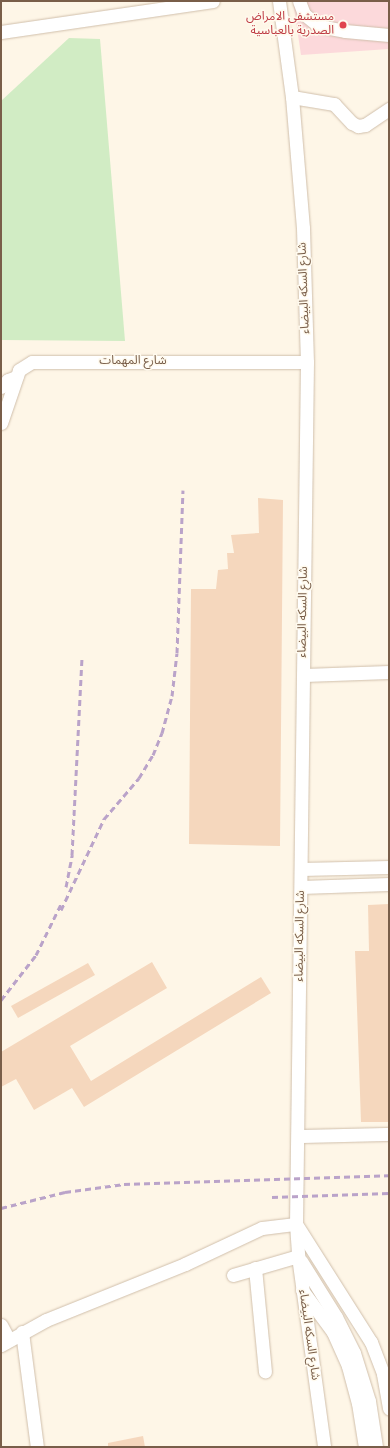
<!DOCTYPE html>
<meta charset="utf-8">
<style>
body{margin:0}
#map{position:relative;width:390px;height:1448px;overflow:hidden;background:#fef6e7;font-family:Overpass,"Noto Sans Arabic",sans-serif}
div>[style]{position:absolute}
.medical>*{inset:0;background:#fcd9db}
.green>*{inset:0;background:#d1ecc4}
.building>*{inset:0;background:#f5d7bd}
.roads{filter:drop-shadow(0 0 1px #d0bfab) drop-shadow(0 0 1px #d0bfab)}
.minor>*{height:13px;margin:-6.5px;padding:0 6.5px;transform-origin:6.5px;border-radius:6.5px;background:#fff}
.rail>*{height:3px;margin-top:-1.5px;transform-origin:0;background:repeating-linear-gradient(90deg,#baa3c9 0 6px,transparent 0 10px)}
.dots>*{width:11px;height:11px;translate:-50% -50%;box-sizing:border-box;border:2px solid #fffaee;border-radius:50%}
span{translate:-50% -50%;white-space:nowrap;text-align:center;line-height:1.15;-webkit-text-stroke:3px #fffaee;paint-order:stroke}
.health-label{font-size:12px;color:#be3a42}
.right{translate:-100% -50%;text-align:right}
.street-label{font-size:12px;color:#795e49}
.frame{position:absolute;inset:0;border:2px solid #795e49;pointer-events:none}
</style>
<div id="map">
<div class="medical">
<i style="clip-path:polygon(293px 1px,389px 1px,389px 49px,301px 55px)"></i>
</div>
<div class="green">
<i style="clip-path:polygon(69px 38px,100px 39px,125px 341px,1px 340px,1px 101px)"></i>
</div>
<div class="building">
<i style="clip-path:polygon(258px 498px,283px 500px,280px 846px,189px 844px,191px 589px,216px 589px,218px 570px,228px 569px,227px 553px,234px 553px,231px 535px,259px 533px)"></i>
<i style="clip-path:polygon(389px 904px,389px 1122px,361px 1122px,355px 951px,369px 951px,368px 905px)"></i>
<i style="clip-path:polygon(152px 962px,167px 988px,70px 1046px,91px 1081px,261px 977px,271px 993px,84px 1107px,72px 1088px,34px 1110px,16px 1079px,1px 1087px,1px 1052px)"></i>
<i style="clip-path:polygon(88px 963px,95px 975px,18px 1018px,11px 1006px)"></i>
<i style="clip-path:polygon(143px 1436px,145px 1447px,108px 1447px,108px 1443px)"></i>
</div>
<div class="roads">
<div class="minor">
<i style="left:279px;top:1px;width:97px;rotate:82.3deg"></i>
<i style="left:292px;top:97px;width:131px;rotate:85.2deg"></i>
<i style="left:303px;top:228px;width:134px;rotate:88.3deg"></i>
<i style="left:307px;top:362px;width:862px;rotate:90.73deg"></i>
<i style="left:296px;top:1224px;width:32px;rotate:86deg"></i>
<i style="left:298px;top:1256px;width:193px;rotate:82.2deg"></i>
<i style="left:299px;top:1px;width:14px;rotate:69deg"></i>
<i style="left:304px;top:14px;width:19px;rotate:39deg"></i>
<i style="left:319px;top:26px;width:26px;rotate:11deg"></i>
<i style="left:345px;top:31px;width:44px;rotate:5.2deg"></i>
<i style="left:1px;top:32px;width:214px;rotate:-8.3deg"></i>
<i style="left:292px;top:97px;width:43px;rotate:9.5deg"></i>
<i style="left:334px;top:104px;width:26px;rotate:47deg"></i>
<i style="left:352px;top:123px;width:7px;rotate:27deg"></i>
<i style="left:358px;top:126px;width:7px;rotate:-8deg"></i>
<i style="left:365px;top:125px;width:29px;rotate:-34deg"></i>
<i style="left:1px;top:387px;width:10px;rotate:-45deg"></i>
<i style="left:8px;top:380px;width:9px;rotate:-21deg"></i>
<i style="left:1px;top:423px;width:56px;rotate:-71.2deg"></i>
<i style="left:19px;top:370px;width:15px;rotate:-32deg"></i>
<i style="left:32px;top:362px;width:275px"></i>
<i style="left:304px;top:675px;width:85px;rotate:-2deg"></i>
<i style="left:301px;top:869px;width:88px;rotate:-1.3deg"></i>
<i style="left:301px;top:887px;width:88px;rotate:-2deg"></i>
<i style="left:298px;top:1136px;width:91px;rotate:-1.3deg"></i>
<i style="left:301px;top:1261px;width:66px;rotate:58deg"></i>
<i style="left:336px;top:1317px;width:40px;rotate:63.4deg"></i>
<i style="left:354px;top:1353px;width:50px;rotate:72.6deg"></i>
<i style="left:369px;top:1401px;width:47px;rotate:81.3deg"></i>
<i style="left:255px;top:1268px;width:104px;rotate:84.5deg"></i>
<i style="left:233px;top:1275px;width:68px;rotate:-16.3deg"></i>
<i style="left:302px;top:1290px;width:52px;rotate:53.6deg"></i>
<i style="left:333px;top:1332px;width:37px;rotate:66deg"></i>
<i style="left:348px;top:1366px;width:38px;rotate:75deg"></i>
<i style="left:358px;top:1403px;width:45px;rotate:81deg"></i>
<i style="left:1px;top:1325px;width:17px;rotate:62deg"></i>
<i style="left:22px;top:1332px;width:116px;rotate:82.6deg"></i>
<i style="left:1px;top:1345px;width:51px;rotate:-29.1deg"></i>
<i style="left:46px;top:1320px;width:150px;rotate:-21.9deg"></i>
<i style="left:185px;top:1264px;width:85px;rotate:-25.1deg"></i>
<i style="left:262px;top:1228px;width:34px;rotate:-7deg"></i>
<i style="left:296px;top:1224px;width:140px;rotate:57.6deg"></i>
<i style="left:371px;top:1342px;width:34px;rotate:69deg"></i>
<i style="left:383px;top:1374px;width:35px;rotate:80deg"></i>
</div>
</div>
<div class="rail">
<i style="left:66px;top:887px;width:33px;rotate:-79deg"></i>
<i style="left:72px;top:855px;width:198px;rotate:-87.1deg"></i>
<i style="left:61px;top:910px;width:101px;rotate:-64.7deg"></i>
<i style="left:104px;top:819px;width:54px;rotate:-49.5deg"></i>
<i style="left:139px;top:778px;width:27px;rotate:-59deg"></i>
<i style="left:153px;top:755px;width:24px;rotate:-68deg"></i>
<i style="left:162px;top:733px;width:38px;rotate:-75deg"></i>
<i style="left:172px;top:696px;width:43px;rotate:-83.4deg"></i>
<i style="left:177px;top:653px;width:163px;rotate:-87.9deg"></i>
<i style="left:1px;top:1000px;width:57px;rotate:-52.1deg"></i>
<i style="left:36px;top:955px;width:57px;rotate:-63.9deg"></i>
<i style="left:272px;top:1197px;width:117px;rotate:-2deg"></i>
<i style="left:1px;top:1208px;width:66px;rotate:-14deg"></i>
<i style="left:65px;top:1192px;width:60px;rotate:-7.7deg"></i>
<i style="left:124px;top:1184px;width:265px;rotate:-1.9deg"></i>
</div>
<div class="dots">
<i style="left:343px;top:25px;background:#e0444e"></i>
</div>
<div class="health-label">
<span class="right" style="left:334px;top:25px">مستشفى الامراض<br>الصدرية بالعباسية</span>
</div>
<div class="street-label">
<span style="left:305px;top:288px;rotate:-92deg">شارع السكه البيضاء</span>
<span style="left:133px;top:362px">شارع المهمات</span>
<span style="left:304px;top:612px;rotate:-89deg">شارع السكه البيضاء</span>
<span style="left:301px;top:936px;rotate:-89deg">شارع السكه البيضاء</span>
<span style="left:308px;top:1335px;rotate:82deg">شارع السكه البيضاء</span>
</div>
<div class="frame"></div>
</div>
